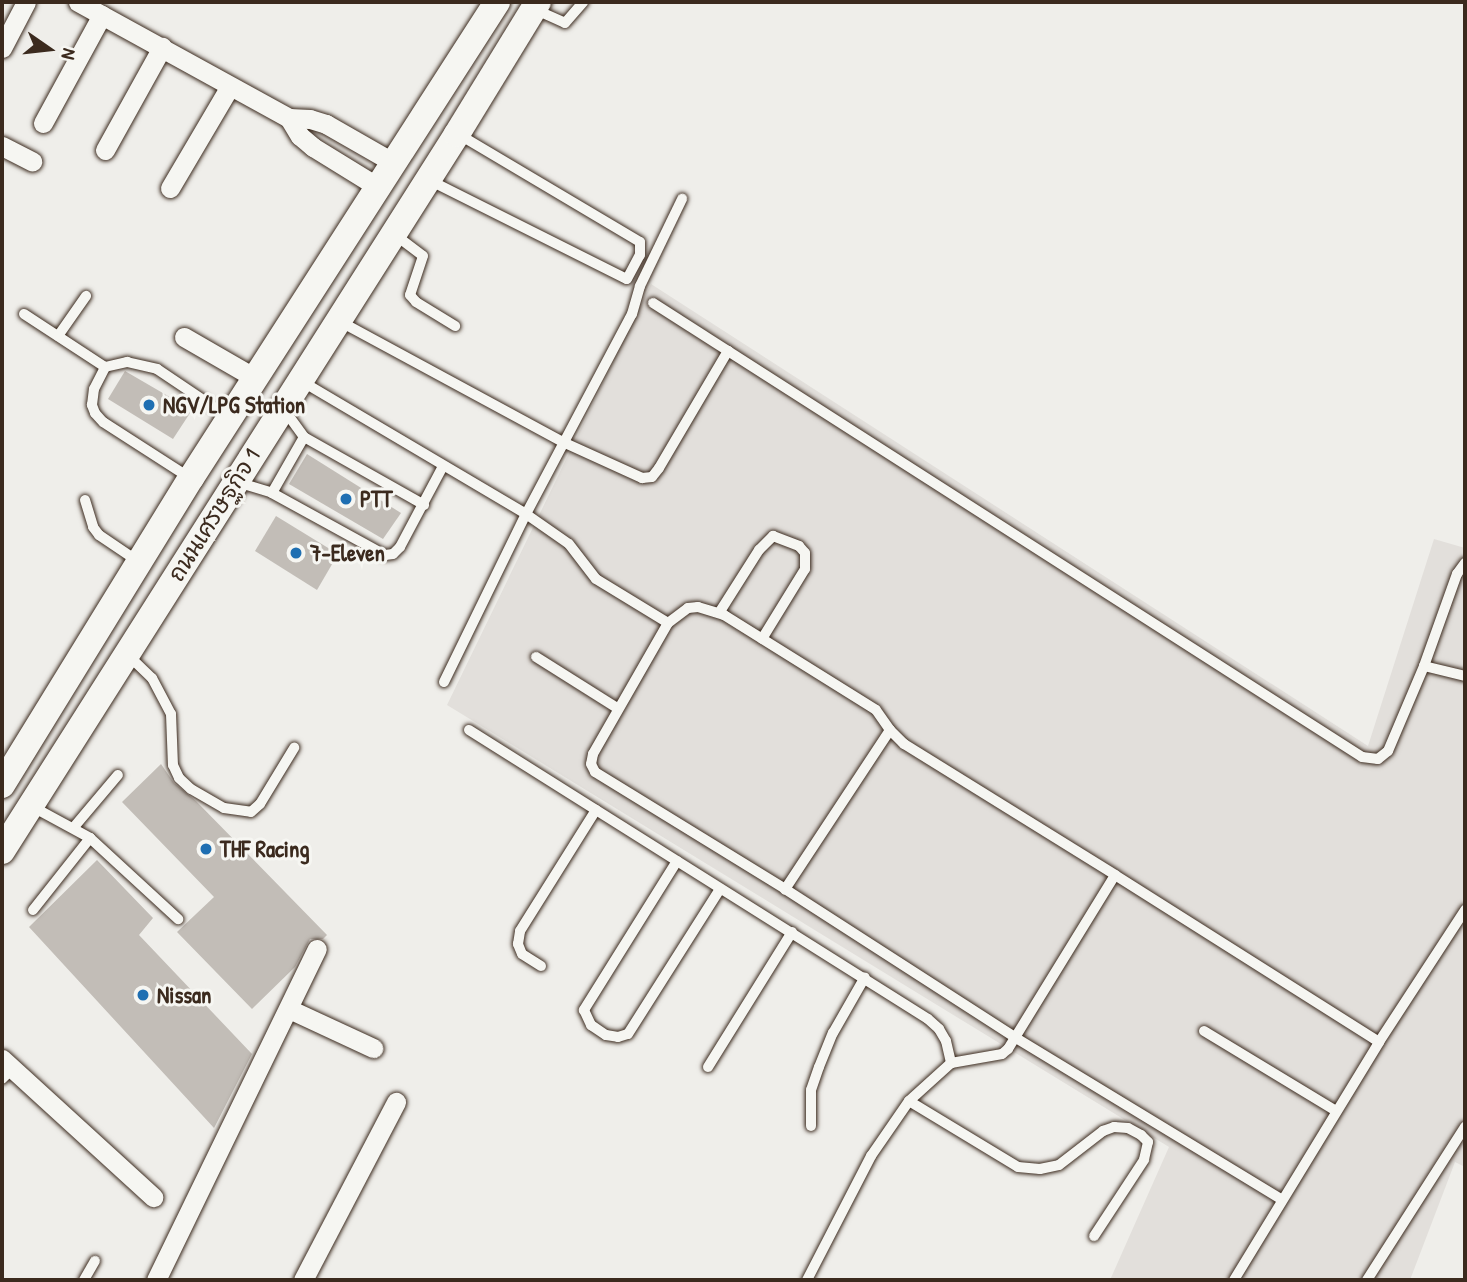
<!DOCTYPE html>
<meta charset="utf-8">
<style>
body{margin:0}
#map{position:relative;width:1467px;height:1282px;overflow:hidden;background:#efeeea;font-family:"Patrick Hand","Playpen Sans Thai",sans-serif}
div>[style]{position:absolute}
.built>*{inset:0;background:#e2dfdb}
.building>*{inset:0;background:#c2bdb7}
.roads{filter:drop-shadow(0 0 2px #3b2a1e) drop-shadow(0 0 2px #3b2a1e)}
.service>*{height:10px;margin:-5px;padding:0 5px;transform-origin:5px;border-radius:5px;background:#f6f6f2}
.minor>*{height:19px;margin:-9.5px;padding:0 9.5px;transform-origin:9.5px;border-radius:9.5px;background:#f6f6f2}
.secondary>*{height:26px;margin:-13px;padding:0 13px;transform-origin:13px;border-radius:13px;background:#f6f6f2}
.dots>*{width:19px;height:19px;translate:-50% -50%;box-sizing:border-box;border:4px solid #f6f6f2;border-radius:50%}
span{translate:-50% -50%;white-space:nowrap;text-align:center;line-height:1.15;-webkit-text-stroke:6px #f6f6f2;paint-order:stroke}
.poi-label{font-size:23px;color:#3b2a1e;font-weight:700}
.left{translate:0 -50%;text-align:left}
.street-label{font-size:23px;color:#3b2a1e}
.frame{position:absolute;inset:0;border:4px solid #3b2a1e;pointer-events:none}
.north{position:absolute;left:14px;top:14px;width:70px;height:70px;-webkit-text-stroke:5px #f6f6f2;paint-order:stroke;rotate:104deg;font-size:19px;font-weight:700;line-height:28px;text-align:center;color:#3b2a1e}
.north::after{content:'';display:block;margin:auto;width:24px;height:32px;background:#3b2a1e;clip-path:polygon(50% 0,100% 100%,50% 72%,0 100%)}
</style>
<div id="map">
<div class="built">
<i style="clip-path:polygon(651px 284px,1368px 746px,1434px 539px,1465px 548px,1465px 1167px,1455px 1162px,1410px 1280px,1110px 1280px,1169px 1147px,447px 705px)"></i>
</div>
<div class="building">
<i style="clip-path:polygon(125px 371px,192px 410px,173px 439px,108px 399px)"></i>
<i style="clip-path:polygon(307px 454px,401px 513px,383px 539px,289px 484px)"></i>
<i style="clip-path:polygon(276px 516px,338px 554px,317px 590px,255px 551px)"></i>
<i style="clip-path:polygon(161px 764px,174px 783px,196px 801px,327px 935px,323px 939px,310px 939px,295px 967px,252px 1009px,177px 932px,214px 897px,122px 802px)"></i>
<i style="clip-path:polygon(97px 860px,153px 918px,139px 935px,252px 1054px,214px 1128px,29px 927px)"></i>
</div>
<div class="roads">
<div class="service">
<i style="left:534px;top:9px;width:34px;rotate:24deg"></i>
<i style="left:565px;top:23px;width:28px;rotate:-49deg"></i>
<i style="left:429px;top:180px;width:221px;rotate:26.6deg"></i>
<i style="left:627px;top:279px;width:27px;rotate:-62deg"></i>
<i style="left:640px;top:255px;width:13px;rotate:-90deg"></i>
<i style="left:640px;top:242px;width:212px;rotate:-149.3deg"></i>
<i style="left:394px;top:234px;width:36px;rotate:37deg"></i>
<i style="left:423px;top:256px;width:41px;rotate:108.4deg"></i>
<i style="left:410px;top:295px;width:9px;rotate:49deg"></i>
<i style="left:416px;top:302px;width:46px;rotate:31.6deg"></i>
<i style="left:653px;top:303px;width:89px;rotate:32.6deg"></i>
<i style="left:24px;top:314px;width:97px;rotate:33.2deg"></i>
<i style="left:341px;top:322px;width:255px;rotate:28.4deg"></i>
<i style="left:565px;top:443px;width:85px;rotate:24.4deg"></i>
<i style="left:642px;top:478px;width:10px;rotate:-6deg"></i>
<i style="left:652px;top:477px;width:11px;rotate:-52deg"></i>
<i style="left:659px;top:468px;width:136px;rotate:-59.5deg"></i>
<i style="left:728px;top:351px;width:753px;rotate:32.63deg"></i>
<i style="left:1362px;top:757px;width:16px;rotate:7deg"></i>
<i style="left:1378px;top:759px;width:13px;rotate:-39deg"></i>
<i style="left:1388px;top:751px;width:92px;rotate:-67deg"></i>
<i style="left:1424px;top:666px;width:42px;rotate:13.7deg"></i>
<i style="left:58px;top:336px;width:49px;rotate:-55deg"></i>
<i style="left:303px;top:382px;width:259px;rotate:30.6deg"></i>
<i style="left:526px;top:514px;width:226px;rotate:-62.1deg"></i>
<i style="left:632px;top:314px;width:29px;rotate:-74deg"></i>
<i style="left:640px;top:286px;width:97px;rotate:-64.2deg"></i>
<i style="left:304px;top:437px;width:138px;rotate:29.5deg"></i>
<i style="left:190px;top:478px;width:103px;rotate:-147.2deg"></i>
<i style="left:103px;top:422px;width:12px;rotate:-132deg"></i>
<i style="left:95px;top:413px;width:9px;rotate:-111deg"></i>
<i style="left:92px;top:405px;width:16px;rotate:-83deg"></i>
<i style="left:94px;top:389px;width:25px;rotate:-63deg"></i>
<i style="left:105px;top:367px;width:23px;rotate:-13deg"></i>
<i style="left:127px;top:362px;width:31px;rotate:13deg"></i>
<i style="left:157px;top:369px;width:84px;rotate:33.9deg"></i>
<i style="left:237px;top:482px;width:37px;rotate:17deg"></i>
<i style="left:272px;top:493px;width:64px;rotate:-60.3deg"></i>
<i style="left:304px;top:437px;width:34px;rotate:-126deg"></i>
<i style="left:272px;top:493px;width:129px;rotate:28.8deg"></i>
<i style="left:385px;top:555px;width:8px;rotate:-7deg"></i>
<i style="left:393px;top:554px;width:10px;rotate:-45deg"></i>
<i style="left:400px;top:547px;width:92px;rotate:-62deg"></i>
<i style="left:85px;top:500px;width:28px;rotate:73deg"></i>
<i style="left:93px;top:527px;width:10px;rotate:53deg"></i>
<i style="left:99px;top:535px;width:48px;rotate:34deg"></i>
<i style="left:719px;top:613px;width:75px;rotate:-57.6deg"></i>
<i style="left:759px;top:550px;width:20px;rotate:-45deg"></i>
<i style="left:773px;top:536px;width:28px;rotate:21deg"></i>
<i style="left:799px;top:546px;width:9px;rotate:49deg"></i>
<i style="left:805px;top:553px;width:16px;rotate:90deg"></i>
<i style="left:805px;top:569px;width:82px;rotate:121.6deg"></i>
<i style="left:668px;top:623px;width:25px;rotate:-37deg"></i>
<i style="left:688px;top:608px;width:10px;rotate:-6deg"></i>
<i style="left:698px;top:607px;width:27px;rotate:17deg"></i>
<i style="left:724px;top:615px;width:179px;rotate:32deg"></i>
<i style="left:876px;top:710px;width:24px;rotate:55deg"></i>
<i style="left:890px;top:730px;width:20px;rotate:45deg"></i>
<i style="left:904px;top:744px;width:248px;rotate:31.8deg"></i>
<i style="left:129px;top:656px;width:32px;rotate:44deg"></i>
<i style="left:152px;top:678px;width:41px;rotate:62.2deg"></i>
<i style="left:171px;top:714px;width:51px;rotate:87.8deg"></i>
<i style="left:173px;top:765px;width:14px;rotate:65deg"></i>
<i style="left:179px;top:778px;width:16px;rotate:43deg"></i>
<i style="left:191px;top:789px;width:38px;rotate:30deg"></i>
<i style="left:224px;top:808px;width:27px;rotate:8deg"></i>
<i style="left:251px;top:812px;width:12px;rotate:-42deg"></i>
<i style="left:260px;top:804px;width:66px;rotate:-58.7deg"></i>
<i style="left:536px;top:657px;width:96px;rotate:32.2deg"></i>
<i style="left:1424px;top:666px;width:98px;rotate:-70.3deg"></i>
<i style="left:1457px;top:574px;width:14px;rotate:-54deg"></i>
<i style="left:444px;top:682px;width:187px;rotate:-64deg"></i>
<i style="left:526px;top:514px;width:52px;rotate:34.9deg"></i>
<i style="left:569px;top:544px;width:44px;rotate:52.4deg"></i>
<i style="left:596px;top:579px;width:84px;rotate:31.4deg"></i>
<i style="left:668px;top:623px;width:151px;rotate:119.8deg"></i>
<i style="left:593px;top:754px;width:10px;rotate:101deg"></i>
<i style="left:591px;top:764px;width:9px;rotate:63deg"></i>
<i style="left:595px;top:772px;width:223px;rotate:31.6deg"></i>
<i style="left:469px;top:730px;width:542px;rotate:32.2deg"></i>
<i style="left:928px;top:1019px;width:15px;rotate:42deg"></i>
<i style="left:939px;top:1029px;width:14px;rotate:60deg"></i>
<i style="left:946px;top:1041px;width:23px;rotate:77deg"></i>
<i style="left:890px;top:730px;width:191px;rotate:123.4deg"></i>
<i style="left:785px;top:889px;width:275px;rotate:32.8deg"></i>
<i style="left:1016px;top:1038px;width:310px;rotate:31.3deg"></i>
<i style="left:33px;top:807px;width:65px;rotate:28.5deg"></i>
<i style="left:90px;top:838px;width:120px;rotate:42.6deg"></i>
<i style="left:74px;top:827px;width:68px;rotate:-49.8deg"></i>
<i style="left:677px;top:861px;width:176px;rotate:122deg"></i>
<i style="left:584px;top:1010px;width:17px;rotate:65deg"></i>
<i style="left:591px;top:1025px;width:18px;rotate:34deg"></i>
<i style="left:606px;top:1035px;width:12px;rotate:9deg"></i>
<i style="left:618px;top:1037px;width:10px;rotate:-17deg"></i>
<i style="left:628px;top:1034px;width:172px;rotate:-57.6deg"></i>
<i style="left:33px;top:910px;width:92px;rotate:-51.6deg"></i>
<i style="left:541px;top:966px;width:22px;rotate:-148deg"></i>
<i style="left:522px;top:954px;width:11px;rotate:-112deg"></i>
<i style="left:518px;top:944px;width:13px;rotate:-81deg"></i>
<i style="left:520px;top:931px;width:143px;rotate:-57.9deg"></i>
<i style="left:1204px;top:1031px;width:154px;rotate:31.2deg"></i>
<i style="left:708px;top:1067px;width:159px;rotate:-58.1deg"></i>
<i style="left:2px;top:1079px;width:14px;rotate:-45deg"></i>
<i style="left:909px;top:1101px;width:127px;rotate:31.2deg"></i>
<i style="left:1018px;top:1167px;width:22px;rotate:5deg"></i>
<i style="left:1040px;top:1169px;width:19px;rotate:-12deg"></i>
<i style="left:1059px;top:1165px;width:56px;rotate:-37.7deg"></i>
<i style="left:1103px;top:1131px;width:12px;rotate:-20deg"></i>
<i style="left:1114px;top:1127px;width:14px;rotate:4deg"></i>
<i style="left:1128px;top:1128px;width:15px;rotate:28deg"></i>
<i style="left:1141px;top:1135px;width:10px;rotate:45deg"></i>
<i style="left:1148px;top:1142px;width:18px;rotate:103deg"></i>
<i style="left:1144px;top:1160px;width:91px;rotate:123.3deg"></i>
<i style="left:811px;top:1126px;width:36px;rotate:-90deg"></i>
<i style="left:811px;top:1090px;width:24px;rotate:-71deg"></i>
<i style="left:819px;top:1067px;width:37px;rotate:-68deg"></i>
<i style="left:833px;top:1033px;width:64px;rotate:-60.3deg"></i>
<i style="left:84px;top:1280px;width:22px;rotate:-60deg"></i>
<i style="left:807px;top:1280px;width:140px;rotate:-62.7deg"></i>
<i style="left:871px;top:1156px;width:67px;rotate:-55.4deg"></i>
<i style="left:909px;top:1101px;width:57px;rotate:-42.1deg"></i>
<i style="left:951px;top:1063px;width:52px;rotate:-10deg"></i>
<i style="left:1002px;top:1054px;width:8px;rotate:-40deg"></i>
<i style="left:1008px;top:1049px;width:204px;rotate:-58.4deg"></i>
<i style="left:1115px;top:875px;width:312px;rotate:32.3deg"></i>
<i style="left:1379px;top:1042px;width:158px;rotate:-56.9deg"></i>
<i style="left:1234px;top:1280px;width:279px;rotate:-58.6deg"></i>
<i style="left:1367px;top:1280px;width:182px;rotate:-57.4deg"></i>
</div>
<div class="minor">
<i style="left:78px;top:2px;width:241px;rotate:28.8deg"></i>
<i style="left:289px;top:118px;width:21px;rotate:3deg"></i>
<i style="left:310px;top:119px;width:17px;rotate:17deg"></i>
<i style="left:326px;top:124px;width:78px;rotate:29.8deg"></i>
<i style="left:2px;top:48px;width:52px;rotate:-62.4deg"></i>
<i style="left:289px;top:118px;width:21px;rotate:59deg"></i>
<i style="left:300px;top:136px;width:17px;rotate:40deg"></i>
<i style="left:313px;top:147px;width:76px;rotate:31.6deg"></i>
<i style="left:43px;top:123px;width:123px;rotate:-61.4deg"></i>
<i style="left:2px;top:146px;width:34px;rotate:27deg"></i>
<i style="left:105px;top:150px;width:118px;rotate:-61deg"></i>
<i style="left:170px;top:188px;width:118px;rotate:-59.5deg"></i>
<i style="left:184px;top:337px;width:82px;rotate:30deg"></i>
<i style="left:289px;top:1009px;width:93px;rotate:24.9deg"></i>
<i style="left:2px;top:1059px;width:205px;rotate:42.4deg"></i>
<i style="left:156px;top:1280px;width:368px;rotate:-64.1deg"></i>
<i style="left:303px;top:1280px;width:201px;rotate:-62.4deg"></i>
</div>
<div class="secondary">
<i style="left:2px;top:785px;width:361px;rotate:-58.4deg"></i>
<i style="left:191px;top:478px;width:566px;rotate:-57.26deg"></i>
<i style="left:2px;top:851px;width:849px;rotate:-57.6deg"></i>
<i style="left:457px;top:134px;width:155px;rotate:-58.5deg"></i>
</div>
</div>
<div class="dots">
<i style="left:149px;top:405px;background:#1f6fb2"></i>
<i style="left:346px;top:499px;background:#1f6fb2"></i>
<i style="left:296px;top:553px;background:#1f6fb2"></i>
<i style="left:206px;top:849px;background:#1f6fb2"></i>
<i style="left:143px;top:995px;background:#1f6fb2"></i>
</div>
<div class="poi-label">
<span class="left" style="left:163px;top:405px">NGV/LPG Station</span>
<span class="left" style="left:360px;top:499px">PTT</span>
<span class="left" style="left:310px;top:553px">7-Eleven</span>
<span class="left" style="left:220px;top:849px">THF Racing</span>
<span class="left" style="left:157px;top:995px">Nissan</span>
</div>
<div class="street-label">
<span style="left:214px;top:515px;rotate:-58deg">ถนนเศรษฐกิจ 1</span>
</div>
<div class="frame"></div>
<div class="north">N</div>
</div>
